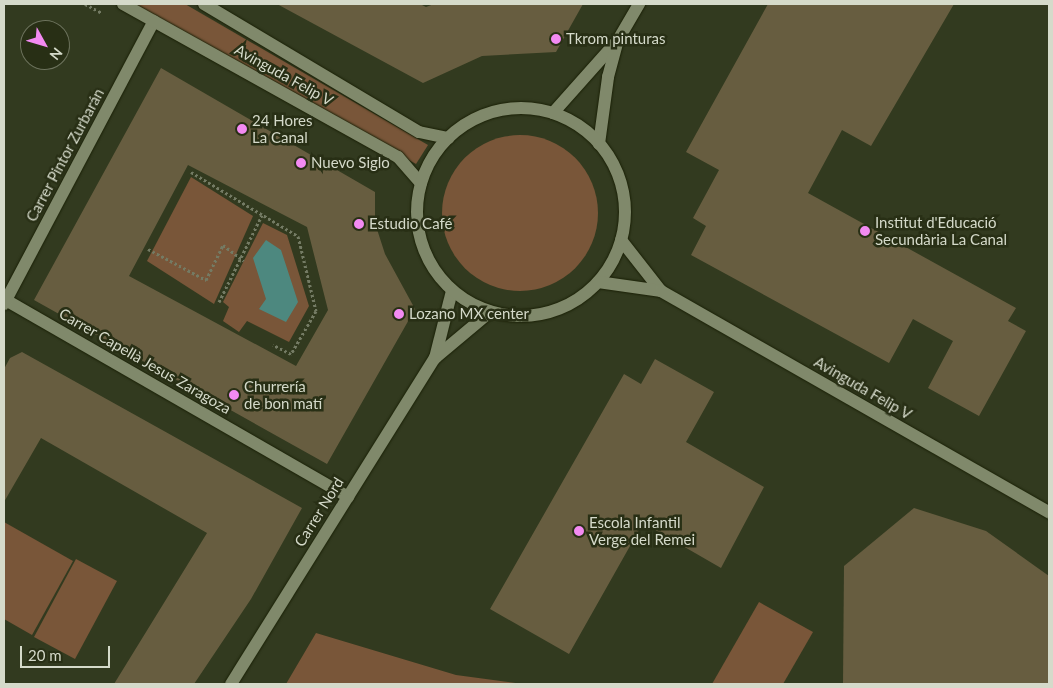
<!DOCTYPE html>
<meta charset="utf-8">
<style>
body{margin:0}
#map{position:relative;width:1053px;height:688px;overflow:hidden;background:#323a1f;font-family:Lato,sans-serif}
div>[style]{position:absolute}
.green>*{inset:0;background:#795639}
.round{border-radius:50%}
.water>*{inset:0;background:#4d887f}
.building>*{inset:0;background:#675d40}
.path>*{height:3px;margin-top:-1.5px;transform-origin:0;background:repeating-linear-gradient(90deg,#747b64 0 2.5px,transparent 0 5px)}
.roads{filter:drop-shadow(0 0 1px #1a2006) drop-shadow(0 0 1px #1a2006)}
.street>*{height:12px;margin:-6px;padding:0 6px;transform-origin:6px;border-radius:6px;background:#80896b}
.secondary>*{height:12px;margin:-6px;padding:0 6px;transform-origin:6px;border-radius:6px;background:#80896b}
.secondary>.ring{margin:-6px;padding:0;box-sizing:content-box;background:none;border:12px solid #80896b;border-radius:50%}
.dots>*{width:14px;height:14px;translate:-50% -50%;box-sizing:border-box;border:2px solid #282f15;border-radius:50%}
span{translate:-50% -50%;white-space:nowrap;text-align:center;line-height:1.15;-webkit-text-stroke:5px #282f15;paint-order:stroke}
.poi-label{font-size:15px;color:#d5daca}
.left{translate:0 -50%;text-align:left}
.street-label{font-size:15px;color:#d5daca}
.frame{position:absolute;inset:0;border:5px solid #d5daca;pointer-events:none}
.north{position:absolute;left:20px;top:20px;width:50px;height:50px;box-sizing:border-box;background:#282f15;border:1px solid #6d735d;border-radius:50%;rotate:129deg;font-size:14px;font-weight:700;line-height:20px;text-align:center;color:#d5daca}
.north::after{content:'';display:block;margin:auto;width:18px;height:22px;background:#f38af2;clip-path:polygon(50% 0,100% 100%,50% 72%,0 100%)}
.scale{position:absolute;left:20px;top:646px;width:90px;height:22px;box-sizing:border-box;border:2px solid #d5daca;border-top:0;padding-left:6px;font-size:15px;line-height:18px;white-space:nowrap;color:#d5daca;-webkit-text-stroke:4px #282f15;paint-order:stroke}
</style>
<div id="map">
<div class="green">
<i style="clip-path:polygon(132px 4px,185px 4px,428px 145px,416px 164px)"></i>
<i class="round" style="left:442px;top:135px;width:156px;height:156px"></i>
<i style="clip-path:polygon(191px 177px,253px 216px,214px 304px,147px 261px)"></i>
<i style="clip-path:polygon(263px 223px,287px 235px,309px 306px,289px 342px,247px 321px,239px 332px,223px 321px,229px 307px,223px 302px)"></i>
<i style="clip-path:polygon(4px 522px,73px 561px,32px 635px,4px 619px)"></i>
<i style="clip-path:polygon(76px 559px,117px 581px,75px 659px,34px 637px)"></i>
<i style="clip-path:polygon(759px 602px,813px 632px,783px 684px,712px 684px)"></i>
<i style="clip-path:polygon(316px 633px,456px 675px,523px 684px,286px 684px)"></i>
</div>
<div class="water">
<i style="clip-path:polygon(266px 240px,281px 250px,298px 302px,286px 322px,259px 309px,266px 299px,253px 258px)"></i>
</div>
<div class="building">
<i style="clip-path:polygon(277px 4px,420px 4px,426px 7px,434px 4px,583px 4px,556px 52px,482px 56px,423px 83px)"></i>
<i style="clip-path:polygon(768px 4px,954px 4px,871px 146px,842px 130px,808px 193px,1016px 308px,1008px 321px,1026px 331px,979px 416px,928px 388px,953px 341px,913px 319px,889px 363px,691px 255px,706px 226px,693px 218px,719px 170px,686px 152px)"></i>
<i style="clip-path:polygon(evenodd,161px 68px,375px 192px,375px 223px,385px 254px,415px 309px,327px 464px,34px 300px,161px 68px,188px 165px,307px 227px,328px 310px,296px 366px,129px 276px,188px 165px)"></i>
<i style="clip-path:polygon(22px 352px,302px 508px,251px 599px,194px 684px,114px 684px,207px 533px,41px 438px,4px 502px,4px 369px,10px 358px)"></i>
<i style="clip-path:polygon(655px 359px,714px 392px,686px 442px,764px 487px,721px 568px,643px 523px,569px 654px,490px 609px,624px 374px,641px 384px)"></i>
<i style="clip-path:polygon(914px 508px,986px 531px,1049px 576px,1049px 684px,843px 684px,844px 566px)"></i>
</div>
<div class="path">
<i style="left:85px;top:4px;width:19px;rotate:28deg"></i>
<i style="left:191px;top:172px;width:125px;rotate:30.9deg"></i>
<i style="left:298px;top:236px;width:77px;rotate:76.5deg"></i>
<i style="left:316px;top:311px;width:50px;rotate:120.2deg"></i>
<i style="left:291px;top:354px;width:20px;rotate:-153deg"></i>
<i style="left:148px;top:249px;width:66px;rotate:28.1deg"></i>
<i style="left:206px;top:280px;width:39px;rotate:-64deg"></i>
<i style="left:223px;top:245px;width:26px;rotate:37deg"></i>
<i style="left:219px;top:302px;width:97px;rotate:-63.7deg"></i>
</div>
<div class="roads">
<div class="street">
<i style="left:553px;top:113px;width:98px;rotate:-48.3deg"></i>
<i style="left:618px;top:40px;width:42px;rotate:-59.7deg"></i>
<i style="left:599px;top:144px;width:68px;rotate:-82.3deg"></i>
<i style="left:608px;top:77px;width:35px;rotate:-75deg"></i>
<i style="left:4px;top:299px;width:397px;rotate:29.9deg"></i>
<i style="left:4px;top:304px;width:320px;rotate:-62.1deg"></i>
<i style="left:435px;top:358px;width:69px;rotate:-75.8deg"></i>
<i style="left:231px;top:684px;width:385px;rotate:-58deg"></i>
<i style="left:435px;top:358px;width:72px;rotate:-39.9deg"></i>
</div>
<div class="secondary">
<i style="left:123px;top:4px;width:315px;rotate:29.1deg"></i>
<i style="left:398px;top:157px;width:35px;rotate:49deg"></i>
<i style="left:204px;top:4px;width:250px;rotate:30.8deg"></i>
<i style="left:419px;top:132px;width:30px;rotate:12deg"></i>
<i class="ring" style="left:417px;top:108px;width:196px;height:196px"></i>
<i style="left:621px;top:240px;width:65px;rotate:51.9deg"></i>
<i style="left:598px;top:282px;width:64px;rotate:8.1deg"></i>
<i style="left:661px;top:291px;width:447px;rotate:29.7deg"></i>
</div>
</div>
<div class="dots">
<i style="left:556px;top:39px;background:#f38af2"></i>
<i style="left:242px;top:129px;background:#f38af2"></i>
<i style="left:301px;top:163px;background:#f38af2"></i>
<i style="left:359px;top:224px;background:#f38af2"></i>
<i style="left:865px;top:231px;background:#f38af2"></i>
<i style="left:399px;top:314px;background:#f38af2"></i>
<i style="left:234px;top:395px;background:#f38af2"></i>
<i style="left:579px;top:531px;background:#f38af2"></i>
</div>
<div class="poi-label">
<span class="left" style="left:566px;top:39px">Tkrom pinturas</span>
<span class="left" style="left:252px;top:129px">24 Hores<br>La Canal</span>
<span class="left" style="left:311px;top:163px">Nuevo Siglo</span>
<span class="left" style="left:875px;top:231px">Institut d'Educació<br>Secundària La Canal</span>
<span class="left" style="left:369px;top:224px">Estudio Café</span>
<span class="left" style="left:409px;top:314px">Lozano MX center</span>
<span class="left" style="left:244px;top:395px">Churrería<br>de bon matí</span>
<span class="left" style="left:589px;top:531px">Escola Infantil<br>Verge del Remei</span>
</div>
<div class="street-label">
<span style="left:284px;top:75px;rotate:29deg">Avinguda Felip V</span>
<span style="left:65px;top:155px;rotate:-62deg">Carrer Pintor Zurbarán</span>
<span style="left:145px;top:361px;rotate:30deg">Carrer Capellà Jesus Zaragoza</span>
<span style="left:863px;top:388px;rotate:30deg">Avinguda Felip V</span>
<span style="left:319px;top:512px;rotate:-58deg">Carrer Nord</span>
</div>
<div class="frame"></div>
<div class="north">N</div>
<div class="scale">20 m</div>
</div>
